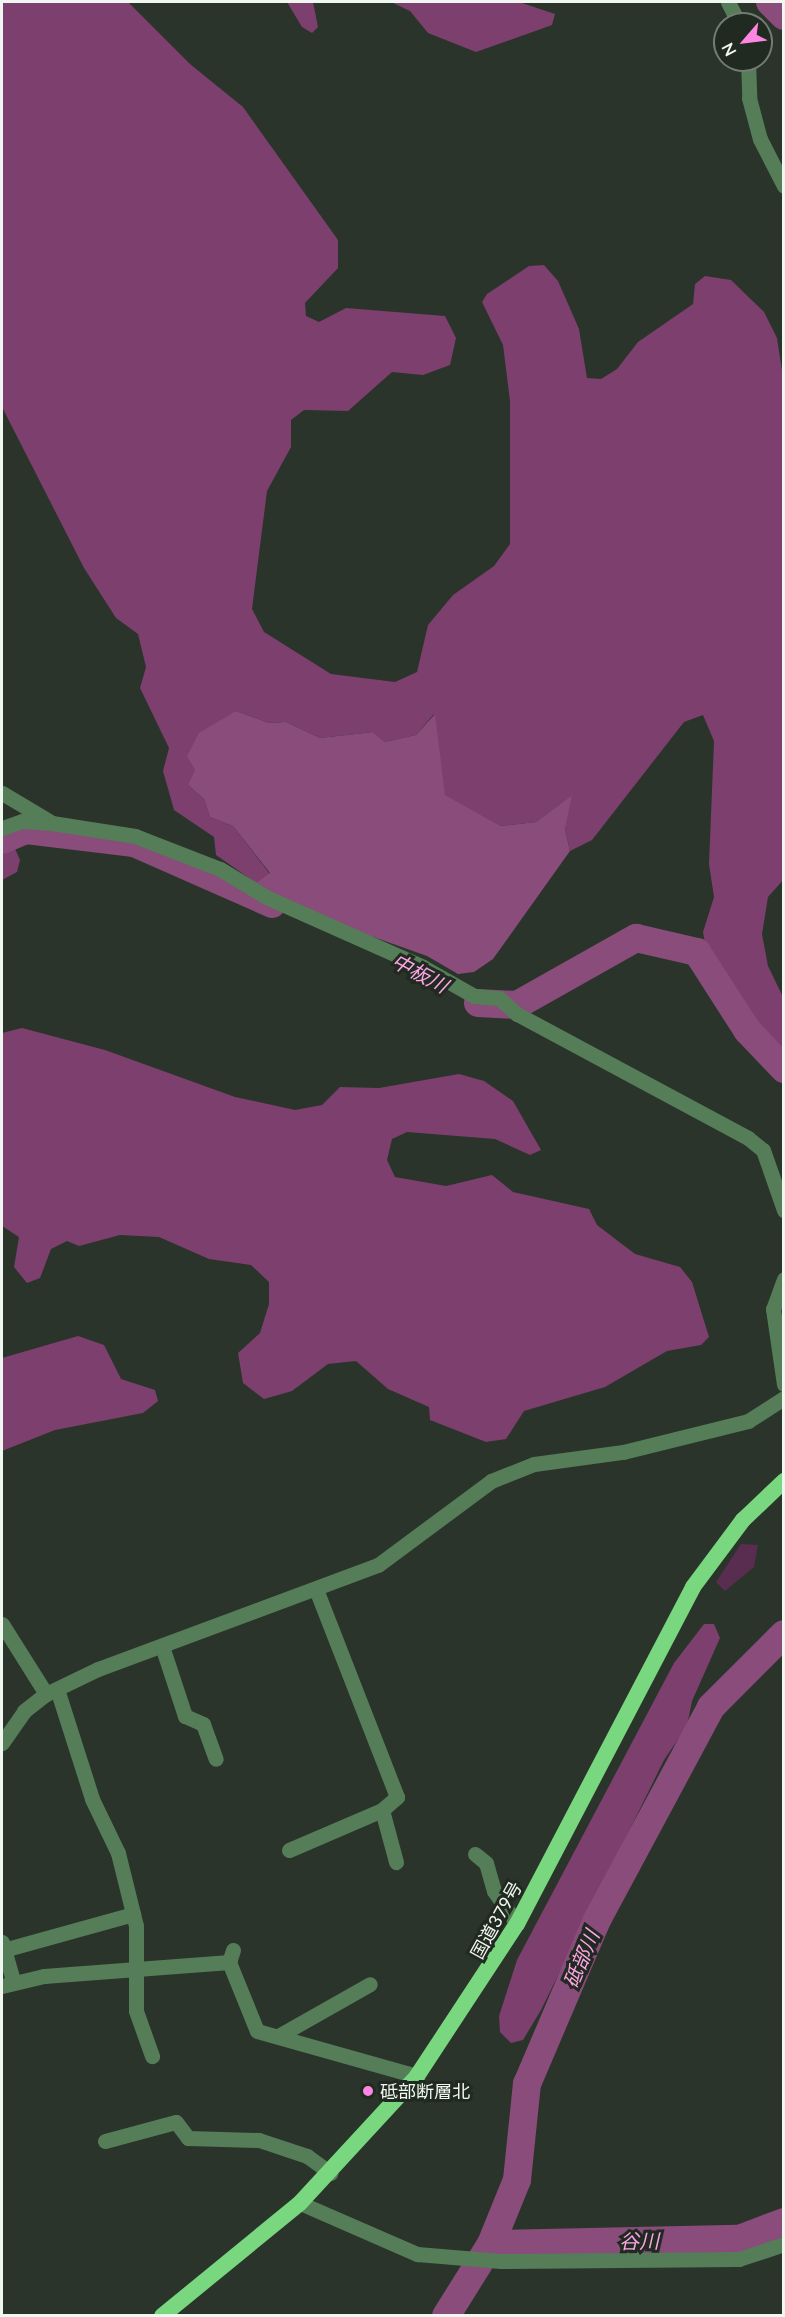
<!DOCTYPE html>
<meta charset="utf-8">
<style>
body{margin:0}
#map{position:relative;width:785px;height:2317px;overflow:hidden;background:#2a342a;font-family:Lato,"Noto Sans JP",sans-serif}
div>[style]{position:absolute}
.green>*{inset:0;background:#592d4f}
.forest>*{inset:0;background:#7c3f6e}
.water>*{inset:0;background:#894c7b}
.river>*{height:28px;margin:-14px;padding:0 14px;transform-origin:14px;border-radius:14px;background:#894c7b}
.minor>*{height:15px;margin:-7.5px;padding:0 7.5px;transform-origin:7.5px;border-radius:7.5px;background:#557d57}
.trunk>*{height:16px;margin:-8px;padding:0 8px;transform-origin:8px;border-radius:8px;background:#78d77f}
.dots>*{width:16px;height:16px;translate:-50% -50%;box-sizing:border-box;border:3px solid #202a20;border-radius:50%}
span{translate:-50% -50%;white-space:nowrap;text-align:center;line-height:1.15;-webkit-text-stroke:6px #202a20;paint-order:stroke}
.street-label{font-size:18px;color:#f0f7f0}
.poi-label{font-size:18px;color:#f0f7f0}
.left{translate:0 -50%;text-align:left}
.water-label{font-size:20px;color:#fea4e7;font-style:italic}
.frame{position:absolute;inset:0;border:3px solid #f0f7f0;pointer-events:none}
.north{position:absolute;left:713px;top:12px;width:60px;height:60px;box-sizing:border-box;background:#202a20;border:2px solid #737c73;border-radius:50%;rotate:242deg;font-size:16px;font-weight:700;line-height:24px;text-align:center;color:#f0f7f0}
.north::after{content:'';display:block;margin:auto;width:21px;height:27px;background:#fd86e2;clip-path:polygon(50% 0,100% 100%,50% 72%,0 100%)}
</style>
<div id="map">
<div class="green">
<i style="clip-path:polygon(741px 1544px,758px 1545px,754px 1567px,725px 1591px,716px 1582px)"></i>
</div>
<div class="forest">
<i style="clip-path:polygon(2px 2px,128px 2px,190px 64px,243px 107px,338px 240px,338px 268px,305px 303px,306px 316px,319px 322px,346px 308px,445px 316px,456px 338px,450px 365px,423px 375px,392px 372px,348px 411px,304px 410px,291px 420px,291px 447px,267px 491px,252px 609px,264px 632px,331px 674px,395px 682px,417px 672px,428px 625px,453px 595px,494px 566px,510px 544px,510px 401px,503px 345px,482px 302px,487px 294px,529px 266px,544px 265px,558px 281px,579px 329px,587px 378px,601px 379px,617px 369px,638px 342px,693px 304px,695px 284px,705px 276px,731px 280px,764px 312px,777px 338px,784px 383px,784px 879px,768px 897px,762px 934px,768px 966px,783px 997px,783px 1057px,732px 1001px,709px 967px,703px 932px,714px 897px,709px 864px,714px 741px,703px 715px,684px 722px,592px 840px,570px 851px,565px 830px,571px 796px,536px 822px,501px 826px,444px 795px,434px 714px,416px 735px,385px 742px,373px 732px,320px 738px,286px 722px,269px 723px,236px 711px,188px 785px,204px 799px,210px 817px,233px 826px,270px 874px,256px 883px,216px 855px,214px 837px,174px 810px,163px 771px,169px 748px,140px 688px,146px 667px,138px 634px,116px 618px,84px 568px,2px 407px)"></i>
<i style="clip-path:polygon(287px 2px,313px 2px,318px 27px,312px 33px,302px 27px)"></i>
<i style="clip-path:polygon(391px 2px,519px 2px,555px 14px,552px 25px,476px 52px,428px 33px,410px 11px)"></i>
<i style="clip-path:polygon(13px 844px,20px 860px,17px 872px,2px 880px,2px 846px)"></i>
<i style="clip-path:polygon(22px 1028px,105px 1050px,235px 1097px,295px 1110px,322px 1105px,340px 1087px,379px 1088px,459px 1074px,484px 1081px,513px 1101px,541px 1150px,530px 1155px,495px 1139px,407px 1132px,392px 1139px,387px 1160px,395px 1177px,446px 1186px,492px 1175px,513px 1192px,589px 1209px,597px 1225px,635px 1254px,680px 1267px,692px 1282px,709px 1337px,701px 1345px,667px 1351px,605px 1387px,524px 1411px,506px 1439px,486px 1442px,430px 1420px,429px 1407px,388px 1389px,356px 1361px,328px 1364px,292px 1391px,264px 1399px,243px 1383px,238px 1353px,260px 1333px,269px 1304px,269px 1282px,251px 1265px,209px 1259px,159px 1237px,120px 1235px,79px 1246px,67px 1241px,51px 1249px,40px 1278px,27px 1283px,14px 1267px,19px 1237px,2px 1226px,2px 1033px)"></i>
<i style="clip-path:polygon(78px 1336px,104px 1345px,121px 1379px,155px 1390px,158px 1401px,143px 1413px,55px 1430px,2px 1451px,2px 1358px)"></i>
<i style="clip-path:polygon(704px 1624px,714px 1624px,720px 1638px,692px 1701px,687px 1726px,664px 1760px,541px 2010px,523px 2040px,511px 2043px,500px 2032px,499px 2016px,517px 1960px,674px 1663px)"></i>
</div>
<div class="water">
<i style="clip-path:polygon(236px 711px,269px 723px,286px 722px,320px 738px,373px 732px,385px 742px,416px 735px,435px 714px,445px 795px,501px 826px,536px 822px,572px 795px,565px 830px,570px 851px,493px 959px,474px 972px,458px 974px,427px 956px,317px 917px,256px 883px,270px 873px,233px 826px,210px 817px,204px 799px,188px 785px,195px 770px,187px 756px,199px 733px)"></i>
</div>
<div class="river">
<i style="left:770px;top:2px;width:20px;rotate:45deg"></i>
<i style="left:2px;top:840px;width:26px;rotate:-23deg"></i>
<i style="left:26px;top:830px;width:109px;rotate:6.9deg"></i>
<i style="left:134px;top:843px;width:151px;rotate:23.8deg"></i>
<i style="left:478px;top:1003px;width:39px;rotate:3deg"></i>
<i style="left:517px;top:1005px;width:137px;rotate:-29.4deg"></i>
<i style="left:636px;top:938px;width:63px;rotate:12.9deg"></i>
<i style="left:697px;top:952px;width:93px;rotate:57.3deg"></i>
<i style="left:747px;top:1030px;width:54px;rotate:46.5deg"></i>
<i style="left:491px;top:2244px;width:248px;rotate:-1.2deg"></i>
<i style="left:739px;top:2239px;width:48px;rotate:-20.7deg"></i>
<i style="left:446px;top:2316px;width:85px;rotate:-58deg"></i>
<i style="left:491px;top:2244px;width:69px;rotate:-67.9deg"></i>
<i style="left:517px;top:2180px;width:97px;rotate:-84.1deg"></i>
<i style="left:527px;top:2084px;width:178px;rotate:-66.9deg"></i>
<i style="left:597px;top:1920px;width:242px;rotate:-61.8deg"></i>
<i style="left:711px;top:1707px;width:103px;rotate:-45deg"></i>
</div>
<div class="minor">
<i style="left:728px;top:2px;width:25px;rotate:63deg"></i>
<i style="left:748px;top:60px;width:38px;rotate:88deg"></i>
<i style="left:749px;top:98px;width:42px;rotate:75deg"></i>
<i style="left:760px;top:139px;width:53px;rotate:62.9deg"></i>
<i style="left:2px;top:793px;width:55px;rotate:30.8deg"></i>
<i style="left:2px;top:828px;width:21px;rotate:-19deg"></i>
<i style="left:22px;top:821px;width:30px;rotate:4deg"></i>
<i style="left:52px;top:823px;width:84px;rotate:8.9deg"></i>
<i style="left:135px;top:836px;width:91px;rotate:21.2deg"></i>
<i style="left:220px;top:869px;width:54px;rotate:31.3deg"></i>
<i style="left:266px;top:897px;width:172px;rotate:24deg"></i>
<i style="left:423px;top:967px;width:59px;rotate:29.6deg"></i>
<i style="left:474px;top:996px;width:25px;rotate:5deg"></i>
<i style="left:499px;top:998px;width:24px;rotate:42deg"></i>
<i style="left:517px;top:1014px;width:262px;rotate:28.2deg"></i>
<i style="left:748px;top:1138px;width:19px;rotate:39deg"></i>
<i style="left:763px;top:1150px;width:64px;rotate:70.7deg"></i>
<i style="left:784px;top:1279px;width:32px;rotate:110deg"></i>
<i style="left:773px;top:1309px;width:76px;rotate:81.7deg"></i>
<i style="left:2px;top:1624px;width:83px;rotate:57.8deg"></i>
<i style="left:162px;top:1646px;width:74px;rotate:71.8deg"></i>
<i style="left:185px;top:1716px;width:20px;rotate:24deg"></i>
<i style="left:203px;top:1724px;width:37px;rotate:70deg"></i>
<i style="left:57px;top:1689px;width:115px;rotate:72.3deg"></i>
<i style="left:92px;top:1799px;width:60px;rotate:64.3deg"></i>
<i style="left:118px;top:1853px;width:75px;rotate:76.1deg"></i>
<i style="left:136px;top:1926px;width:85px;rotate:90deg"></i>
<i style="left:136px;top:2011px;width:48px;rotate:70.4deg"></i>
<i style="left:2px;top:1743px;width:39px;rotate:-55deg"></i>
<i style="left:24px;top:1711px;width:28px;rotate:-38deg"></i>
<i style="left:46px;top:1694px;width:58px;rotate:-25.7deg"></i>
<i style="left:98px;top:1669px;width:299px;rotate:-20.4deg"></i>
<i style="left:378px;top:1565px;width:141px;rotate:-36.6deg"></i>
<i style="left:491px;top:1481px;width:46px;rotate:-21.6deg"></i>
<i style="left:534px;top:1464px;width:90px;rotate:-7.7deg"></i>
<i style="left:623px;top:1452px;width:129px;rotate:-13.9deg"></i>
<i style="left:748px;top:1421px;width:43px;rotate:-32.6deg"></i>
<i style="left:382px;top:1810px;width:54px;rotate:74.9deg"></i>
<i style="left:289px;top:1850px;width:101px;rotate:-23.3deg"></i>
<i style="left:382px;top:1810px;width:20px;rotate:-41deg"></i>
<i style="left:397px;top:1797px;width:220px;rotate:-111.3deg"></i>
<i style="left:475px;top:1854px;width:14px;rotate:39deg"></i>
<i style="left:486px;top:1863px;width:29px;rotate:74deg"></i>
<i style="left:494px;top:1891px;width:40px;rotate:55.1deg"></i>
<i style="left:2px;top:1942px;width:40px;rotate:74deg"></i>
<i style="left:7px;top:1949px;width:131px;rotate:-15.5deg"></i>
<i style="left:233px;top:1950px;width:13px;rotate:108deg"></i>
<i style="left:229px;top:1962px;width:74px;rotate:67.9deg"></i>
<i style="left:257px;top:2031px;width:166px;rotate:15.7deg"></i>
<i style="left:2px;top:1986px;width:43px;rotate:-13.4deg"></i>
<i style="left:44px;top:1976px;width:186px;rotate:-4.3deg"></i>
<i style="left:280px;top:2035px;width:103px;rotate:-29.5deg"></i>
<i style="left:105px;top:2141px;width:73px;rotate:-15deg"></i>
<i style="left:176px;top:2122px;width:20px;rotate:53deg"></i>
<i style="left:188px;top:2138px;width:71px;rotate:1.6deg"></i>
<i style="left:259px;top:2140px;width:51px;rotate:18.4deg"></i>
<i style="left:307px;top:2156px;width:29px;rotate:36deg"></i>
<i style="left:300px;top:2203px;width:128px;rotate:23.6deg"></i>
<i style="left:417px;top:2254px;width:84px;rotate:4.8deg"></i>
<i style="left:501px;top:2261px;width:238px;rotate:-0.5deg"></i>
<i style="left:739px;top:2259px;width:47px;rotate:-18.4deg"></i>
</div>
<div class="trunk">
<i style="left:162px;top:2316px;width:178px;rotate:-39.3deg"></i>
<i style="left:300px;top:2203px;width:173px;rotate:-47.3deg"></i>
<i style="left:417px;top:2076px;width:182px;rotate:-56.7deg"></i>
<i style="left:517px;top:1924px;width:380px;rotate:-62.4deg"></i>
<i style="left:693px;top:1587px;width:84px;rotate:-53.3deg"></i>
<i style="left:743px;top:1520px;width:57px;rotate:-43.6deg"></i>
</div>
<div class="dots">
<i style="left:368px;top:2091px;background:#fd86e2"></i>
</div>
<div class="street-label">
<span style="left:496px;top:1920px;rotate:-61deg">国道379号</span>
</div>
<div class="poi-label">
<span class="left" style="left:380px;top:2091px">砥部断層北</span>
</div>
<div class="water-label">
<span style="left:420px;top:973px;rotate:28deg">中板川</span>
<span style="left:581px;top:1959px;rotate:-67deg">砥部川</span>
<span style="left:639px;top:2241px;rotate:-1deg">谷川</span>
</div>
<div class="frame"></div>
<div class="north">N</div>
</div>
